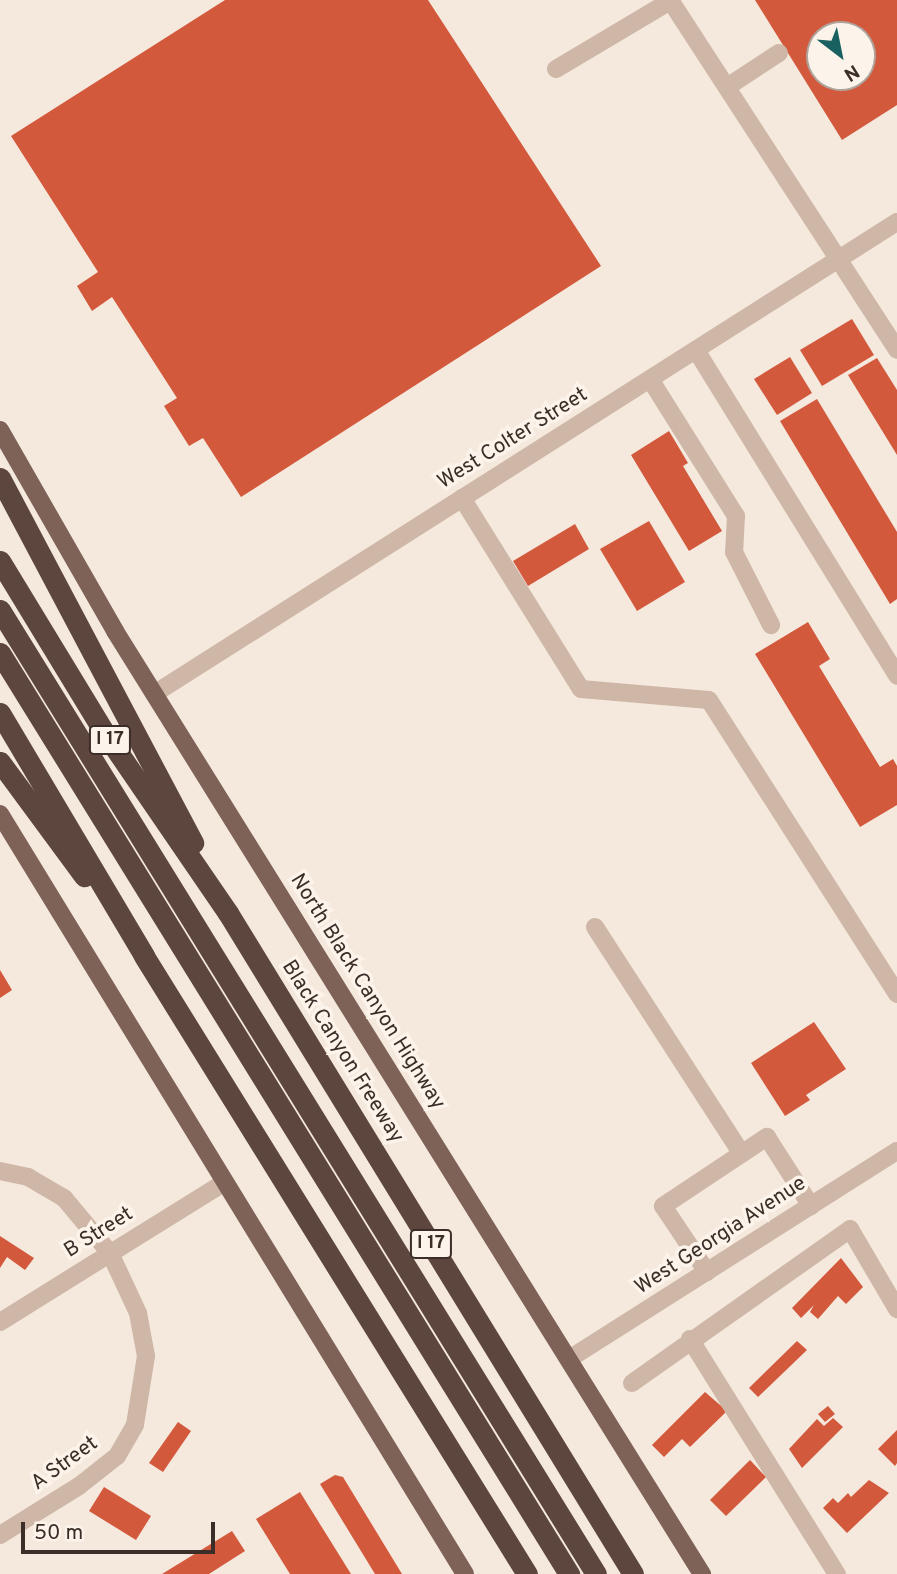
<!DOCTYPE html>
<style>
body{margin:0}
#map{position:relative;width:897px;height:1574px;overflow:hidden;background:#f5e8dd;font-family:Overpass,sans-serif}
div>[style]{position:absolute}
.building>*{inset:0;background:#d3593d}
.minor>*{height:18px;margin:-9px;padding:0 9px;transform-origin:9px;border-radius:9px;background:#cfb7a7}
.major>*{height:18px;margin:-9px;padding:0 9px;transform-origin:9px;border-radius:9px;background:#7e6258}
.highway>*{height:21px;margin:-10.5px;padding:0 10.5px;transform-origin:10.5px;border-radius:10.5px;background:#5d463e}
span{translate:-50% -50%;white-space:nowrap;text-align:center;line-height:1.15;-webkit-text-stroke:7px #fcf3ea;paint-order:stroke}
.shield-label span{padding:2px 5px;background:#fcf3ea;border:2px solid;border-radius:5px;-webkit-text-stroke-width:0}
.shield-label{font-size:19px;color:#3b2d28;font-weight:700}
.street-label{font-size:21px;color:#3b2d28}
.north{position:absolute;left:806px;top:21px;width:70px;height:70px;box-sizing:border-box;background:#fcf3ea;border:2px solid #afa49c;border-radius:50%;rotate:148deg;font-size:19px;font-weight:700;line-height:28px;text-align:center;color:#3b2d28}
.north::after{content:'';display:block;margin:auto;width:24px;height:32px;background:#196161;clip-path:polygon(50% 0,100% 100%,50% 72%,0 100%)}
.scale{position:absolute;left:21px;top:1522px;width:194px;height:32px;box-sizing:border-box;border:4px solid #3b2d28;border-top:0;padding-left:9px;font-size:21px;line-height:24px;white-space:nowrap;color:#3b2d28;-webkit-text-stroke:5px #fcf3ea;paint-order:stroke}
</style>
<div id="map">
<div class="building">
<i style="clip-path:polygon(225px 0,428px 0,601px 266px,241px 497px,203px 438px,189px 446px,164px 406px,177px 398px,112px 297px,92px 311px,77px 286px,98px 272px,11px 136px)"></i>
<i style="clip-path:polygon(evenodd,755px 0,897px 0,897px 105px,842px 140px,755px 0,820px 35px,862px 35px,862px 77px,820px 77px,820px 35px)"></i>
<i style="clip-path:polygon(852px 319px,874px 355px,822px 386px,800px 350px)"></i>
<i style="clip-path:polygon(790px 357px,812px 393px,777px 415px,754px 379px)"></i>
<i style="clip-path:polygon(877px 358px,897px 390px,897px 455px,848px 375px)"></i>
<i style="clip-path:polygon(817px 399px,897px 532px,897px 599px,890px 604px,780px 421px)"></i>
<i style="clip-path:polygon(669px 431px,688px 463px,683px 466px,722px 531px,689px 551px,631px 455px)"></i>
<i style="clip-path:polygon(649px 521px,685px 582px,637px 611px,600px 549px)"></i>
<i style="clip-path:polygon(575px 524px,589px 549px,528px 586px,513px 561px)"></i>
<i style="clip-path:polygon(808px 622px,830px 659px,819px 666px,880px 767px,893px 759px,897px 766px,897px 805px,860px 827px,755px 654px)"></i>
<i style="clip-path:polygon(0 970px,12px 990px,0 998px)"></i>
<i style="clip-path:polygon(814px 1022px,846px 1069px,806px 1095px,810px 1100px,785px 1116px,751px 1063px)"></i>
<i style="clip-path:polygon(0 1236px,34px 1258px,25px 1270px,7px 1257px,0 1268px)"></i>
<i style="clip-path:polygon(841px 1258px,863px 1287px,846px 1304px,838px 1296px,818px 1319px,810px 1312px,814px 1305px,801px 1318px,792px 1308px)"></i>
<i style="clip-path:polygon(797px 1341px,807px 1350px,758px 1397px,749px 1388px)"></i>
<i style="clip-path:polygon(705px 1392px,727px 1411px,690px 1447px,682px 1439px,664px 1457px,652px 1445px)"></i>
<i style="clip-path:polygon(828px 1406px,835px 1414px,825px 1422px,818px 1414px)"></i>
<i style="clip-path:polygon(833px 1418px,843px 1427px,802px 1468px,789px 1449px,817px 1419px,824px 1426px)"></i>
<i style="clip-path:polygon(178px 1422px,191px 1431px,163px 1472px,149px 1463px)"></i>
<i style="clip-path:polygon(897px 1430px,897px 1463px,895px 1466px,878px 1449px)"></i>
<i style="clip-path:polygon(750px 1460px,766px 1477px,726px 1516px,710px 1500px)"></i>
<i style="clip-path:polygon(335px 1475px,343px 1477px,402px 1574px,375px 1574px,320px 1484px)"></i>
<i style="clip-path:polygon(869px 1480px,889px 1493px,847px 1533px,823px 1508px,833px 1498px,838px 1503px,848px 1493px,851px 1497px)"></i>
<i style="clip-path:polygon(104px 1487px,151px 1516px,136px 1540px,89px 1511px)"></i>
<i style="clip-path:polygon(300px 1492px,351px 1574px,290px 1574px,256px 1519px)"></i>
<i style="clip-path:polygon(232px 1531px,245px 1551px,209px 1574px,162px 1574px)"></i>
</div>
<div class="minor">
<i style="left:670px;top:0;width:417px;rotate:57deg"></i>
<i style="left:556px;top:69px;width:133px;rotate:-30.8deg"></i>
<i style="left:727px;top:87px;width:62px;rotate:-33.2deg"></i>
<i style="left:696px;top:350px;width:383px;rotate:58.3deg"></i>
<i style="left:650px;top:379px;width:162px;rotate:57.9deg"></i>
<i style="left:736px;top:516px;width:36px;rotate:93deg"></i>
<i style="left:734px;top:552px;width:82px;rotate:63.1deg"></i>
<i style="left:462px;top:498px;width:225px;rotate:58.1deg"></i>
<i style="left:581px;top:689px;width:128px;rotate:4.9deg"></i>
<i style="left:709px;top:700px;width:349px;rotate:57.4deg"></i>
<i style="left:154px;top:694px;width:880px;rotate:-32.43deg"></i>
<i style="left:595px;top:927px;width:270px;rotate:57.1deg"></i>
<i style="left:0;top:1171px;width:29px;rotate:12deg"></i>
<i style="left:28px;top:1177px;width:42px;rotate:30.3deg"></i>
<i style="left:64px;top:1198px;width:72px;rotate:50.1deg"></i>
<i style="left:110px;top:1253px;width:66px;rotate:65deg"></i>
<i style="left:138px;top:1313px;width:44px;rotate:79.5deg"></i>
<i style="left:146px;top:1356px;width:70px;rotate:99.1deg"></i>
<i style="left:135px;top:1425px;width:36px;rotate:120deg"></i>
<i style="left:117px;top:1456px;width:48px;rotate:141.7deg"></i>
<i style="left:79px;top:1486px;width:93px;rotate:148.2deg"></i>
<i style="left:707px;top:1272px;width:79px;rotate:-123.7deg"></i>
<i style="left:663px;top:1206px;width:125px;rotate:-33.6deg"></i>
<i style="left:767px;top:1137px;width:82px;rotate:57.5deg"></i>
<i style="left:0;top:1322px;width:263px;rotate:-31.9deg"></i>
<i style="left:690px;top:1339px;width:277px;rotate:58deg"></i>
<i style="left:569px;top:1359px;width:388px;rotate:-32.4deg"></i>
<i style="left:632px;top:1383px;width:267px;rotate:-35.2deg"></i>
<i style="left:850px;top:1229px;width:93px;rotate:59.6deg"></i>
</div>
<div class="major">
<i style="left:0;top:430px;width:232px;rotate:60.2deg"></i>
<i style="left:115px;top:631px;width:1111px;rotate:58.1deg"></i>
<i style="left:0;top:814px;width:891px;rotate:58.54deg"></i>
</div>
<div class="highway">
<i style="left:0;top:478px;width:413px;rotate:62.1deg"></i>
<i style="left:0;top:561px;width:197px;rotate:58.7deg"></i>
<i style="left:102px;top:729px;width:223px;rotate:55.6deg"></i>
<i style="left:228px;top:913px;width:775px;rotate:58.5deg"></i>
<i style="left:0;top:610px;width:1133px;rotate:58.27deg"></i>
<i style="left:0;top:653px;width:1083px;rotate:58.29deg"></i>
<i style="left:0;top:713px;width:282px;rotate:59.3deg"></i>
<i style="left:144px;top:956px;width:727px;rotate:58.21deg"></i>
<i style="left:0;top:762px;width:142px;rotate:53.6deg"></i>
</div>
<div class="shield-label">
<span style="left:110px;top:740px">I 17</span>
<span style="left:431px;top:1244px">I 17</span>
</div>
<div class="street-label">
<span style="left:513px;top:439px;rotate:-32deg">West Colter Street</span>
<span style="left:367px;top:992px;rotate:58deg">North Black Canyon Highway</span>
<span style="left:342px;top:1052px;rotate:58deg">Black Canyon Freeway</span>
<span style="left:99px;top:1233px;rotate:-32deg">B Street</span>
<span style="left:721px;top:1236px;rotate:-33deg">West Georgia Avenue</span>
<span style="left:65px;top:1464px;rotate:-36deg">A Street</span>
</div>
<div class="north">N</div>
<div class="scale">50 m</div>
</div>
